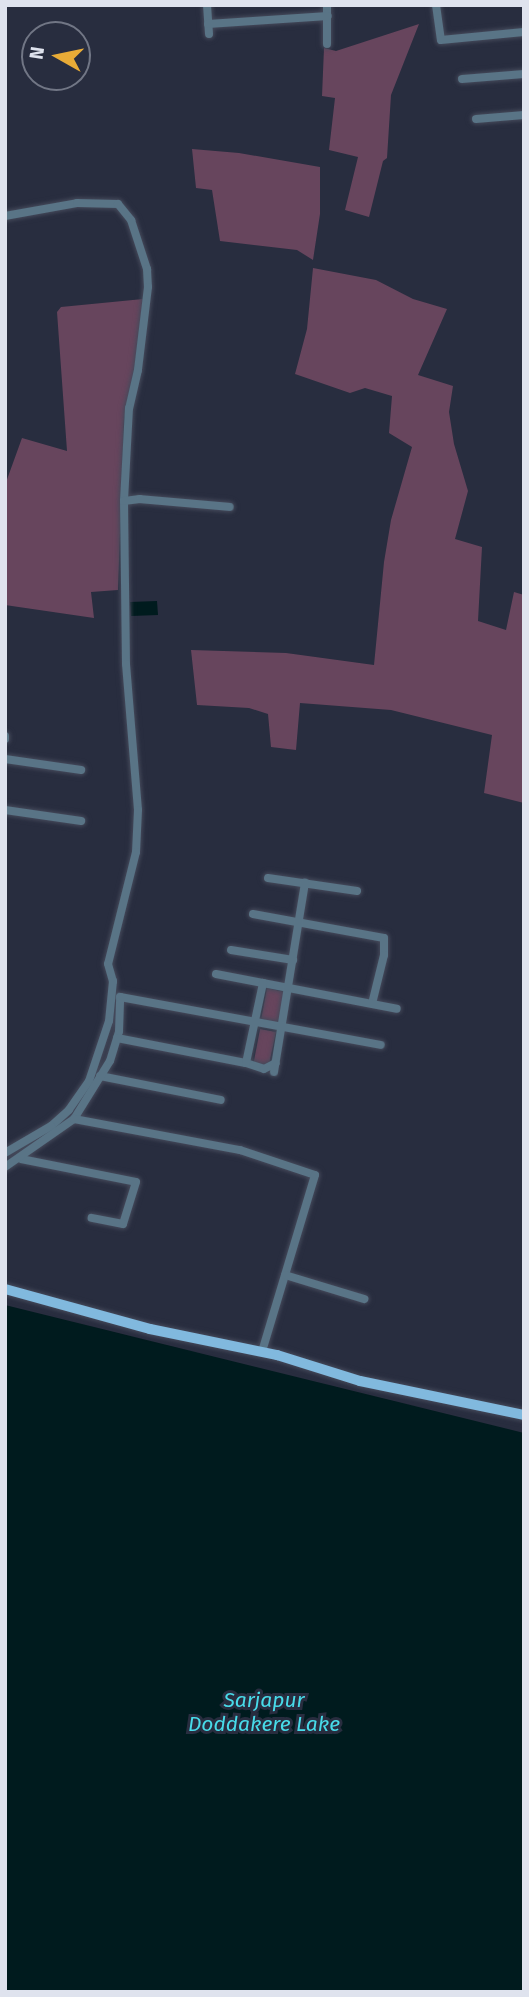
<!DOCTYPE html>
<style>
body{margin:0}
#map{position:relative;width:529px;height:1997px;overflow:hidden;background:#282d3f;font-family:"Fira Sans",sans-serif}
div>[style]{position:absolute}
.green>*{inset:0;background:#67455d}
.water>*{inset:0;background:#001b1e}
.roads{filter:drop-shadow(0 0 2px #454a5b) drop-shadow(0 0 2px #454a5b)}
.minor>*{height:8px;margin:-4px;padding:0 4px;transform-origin:4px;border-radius:4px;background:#597486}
.major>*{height:10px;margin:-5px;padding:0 5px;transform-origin:5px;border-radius:5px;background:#81b9de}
span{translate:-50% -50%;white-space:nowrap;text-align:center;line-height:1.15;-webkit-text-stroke:6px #282d3f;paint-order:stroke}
.water-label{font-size:21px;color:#48dbe9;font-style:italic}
.frame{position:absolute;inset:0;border:7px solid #dfe3ee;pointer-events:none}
.north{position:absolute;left:21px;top:21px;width:70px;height:70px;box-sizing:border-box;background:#282d3f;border:2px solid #717685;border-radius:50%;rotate:279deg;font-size:19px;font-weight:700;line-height:28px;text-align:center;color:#dfe3ee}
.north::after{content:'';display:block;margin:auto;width:24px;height:32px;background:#e8ab37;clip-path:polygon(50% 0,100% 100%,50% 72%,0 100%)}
</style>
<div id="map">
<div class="green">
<i style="clip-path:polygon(419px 24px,391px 95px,387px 158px,383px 161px,369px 217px,345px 210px,358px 157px,329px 150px,335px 98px,322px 96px,324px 48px,336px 51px)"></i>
<i style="clip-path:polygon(192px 149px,239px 153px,320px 167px,320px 214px,313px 260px,297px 250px,220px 241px,212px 190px,196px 188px)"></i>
<i style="clip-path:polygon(313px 268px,376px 280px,413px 299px,447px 309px,418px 375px,453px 386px,449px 412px,454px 444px,468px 491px,455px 539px,482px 547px,478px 621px,506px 630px,514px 592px,524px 595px,524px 803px,484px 793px,492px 735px,391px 710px,300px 703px,296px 750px,271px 747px,268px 714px,249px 708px,197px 705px,191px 650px,286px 653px,374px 665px,384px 562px,391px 520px,412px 447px,389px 433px,392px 396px,365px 388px,350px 393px,295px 374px,307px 329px)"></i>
<i style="clip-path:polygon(143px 299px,135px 367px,124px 419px,118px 590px,91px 592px,94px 618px,5px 605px,5px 485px,22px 438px,67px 451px,57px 312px,61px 307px)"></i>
<i style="clip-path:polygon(267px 988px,284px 992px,278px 1024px,261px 1020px)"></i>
<i style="clip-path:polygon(260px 1029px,276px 1032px,268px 1069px,253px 1066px)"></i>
</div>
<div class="water">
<i style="clip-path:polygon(157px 601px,158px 615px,131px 616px,130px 602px)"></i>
<i style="clip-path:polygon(5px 1305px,524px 1433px,524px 1992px,5px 1992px)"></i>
</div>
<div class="roads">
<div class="minor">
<i style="left:207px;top:5px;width:29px;rotate:86deg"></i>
<i style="left:327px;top:5px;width:39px;rotate:90deg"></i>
<i style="left:436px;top:5px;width:35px;rotate:82deg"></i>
<i style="left:441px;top:40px;width:83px;rotate:-5.5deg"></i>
<i style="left:208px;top:24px;width:120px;rotate:-3.8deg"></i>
<i style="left:462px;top:79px;width:62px;rotate:-4.6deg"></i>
<i style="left:476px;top:119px;width:48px;rotate:-4.8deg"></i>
<i style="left:5px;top:216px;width:73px;rotate:-10.2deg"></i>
<i style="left:77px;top:203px;width:41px;rotate:1.4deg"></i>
<i style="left:118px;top:204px;width:21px;rotate:51deg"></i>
<i style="left:131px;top:220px;width:52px;rotate:71.9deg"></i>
<i style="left:147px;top:269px;width:18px;rotate:87deg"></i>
<i style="left:148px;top:287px;width:84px;rotate:96.9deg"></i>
<i style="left:138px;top:370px;width:39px;rotate:103deg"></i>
<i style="left:129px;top:408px;width:93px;rotate:93.1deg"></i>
<i style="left:124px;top:501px;width:163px;rotate:89.3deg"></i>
<i style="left:126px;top:664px;width:146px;rotate:85.3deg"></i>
<i style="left:138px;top:810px;width:42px;rotate:92.7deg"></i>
<i style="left:136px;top:852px;width:115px;rotate:104deg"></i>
<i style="left:108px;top:964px;width:18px;rotate:74deg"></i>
<i style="left:113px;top:981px;width:40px;rotate:95.7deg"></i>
<i style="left:109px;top:1021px;width:63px;rotate:108.4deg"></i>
<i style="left:89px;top:1081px;width:35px;rotate:125deg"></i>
<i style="left:69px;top:1110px;width:24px;rotate:138deg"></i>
<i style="left:51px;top:1126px;width:53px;rotate:149.6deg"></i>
<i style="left:124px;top:501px;width:16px;rotate:-7deg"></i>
<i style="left:140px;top:499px;width:90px;rotate:5.1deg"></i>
<i style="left:5px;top:736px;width:3px;rotate:90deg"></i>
<i style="left:5px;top:759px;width:77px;rotate:8.2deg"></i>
<i style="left:5px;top:810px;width:77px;rotate:8.2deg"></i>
<i style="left:268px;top:878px;width:90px;rotate:8.3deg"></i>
<i style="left:253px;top:914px;width:133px;rotate:10.4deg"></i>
<i style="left:384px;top:938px;width:17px;rotate:90deg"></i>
<i style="left:384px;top:955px;width:50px;rotate:103.8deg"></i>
<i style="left:231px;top:950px;width:63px;rotate:9.2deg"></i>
<i style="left:216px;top:974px;width:184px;rotate:10.9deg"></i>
<i style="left:117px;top:1038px;width:131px;rotate:11deg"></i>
<i style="left:246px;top:1063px;width:19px;rotate:18deg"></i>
<i style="left:264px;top:1069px;width:13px;rotate:-27deg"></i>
<i style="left:246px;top:1063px;width:82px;rotate:-78deg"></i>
<i style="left:274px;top:1072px;width:192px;rotate:-80.7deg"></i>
<i style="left:100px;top:1076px;width:123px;rotate:11.2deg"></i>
<i style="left:74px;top:1119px;width:68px;rotate:-58.2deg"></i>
<i style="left:110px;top:1061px;width:31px;rotate:-73deg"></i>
<i style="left:119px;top:1031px;width:34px;rotate:-88deg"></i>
<i style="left:120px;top:997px;width:265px;rotate:10.4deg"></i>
<i style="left:21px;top:1159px;width:117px;rotate:11.3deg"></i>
<i style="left:136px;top:1182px;width:44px;rotate:107.2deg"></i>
<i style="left:123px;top:1224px;width:32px;rotate:-169deg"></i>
<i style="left:5px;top:1167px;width:84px;rotate:-34.8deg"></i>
<i style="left:74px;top:1119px;width:169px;rotate:10.6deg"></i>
<i style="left:240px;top:1150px;width:79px;rotate:18.4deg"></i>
<i style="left:315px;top:1175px;width:185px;rotate:106.7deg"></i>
<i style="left:285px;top:1275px;width:83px;rotate:16.9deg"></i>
</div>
<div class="major">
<i style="left:5px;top:1289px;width:150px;rotate:15.4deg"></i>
<i style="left:150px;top:1329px;width:130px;rotate:11.6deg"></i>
<i style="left:277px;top:1355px;width:87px;rotate:17.4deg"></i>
<i style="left:360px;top:1381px;width:167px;rotate:11.7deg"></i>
</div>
</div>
<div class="water-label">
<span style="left:264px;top:1712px">Sarjapur<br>Doddakere Lake</span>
</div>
<div class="frame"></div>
<div class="north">N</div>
</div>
